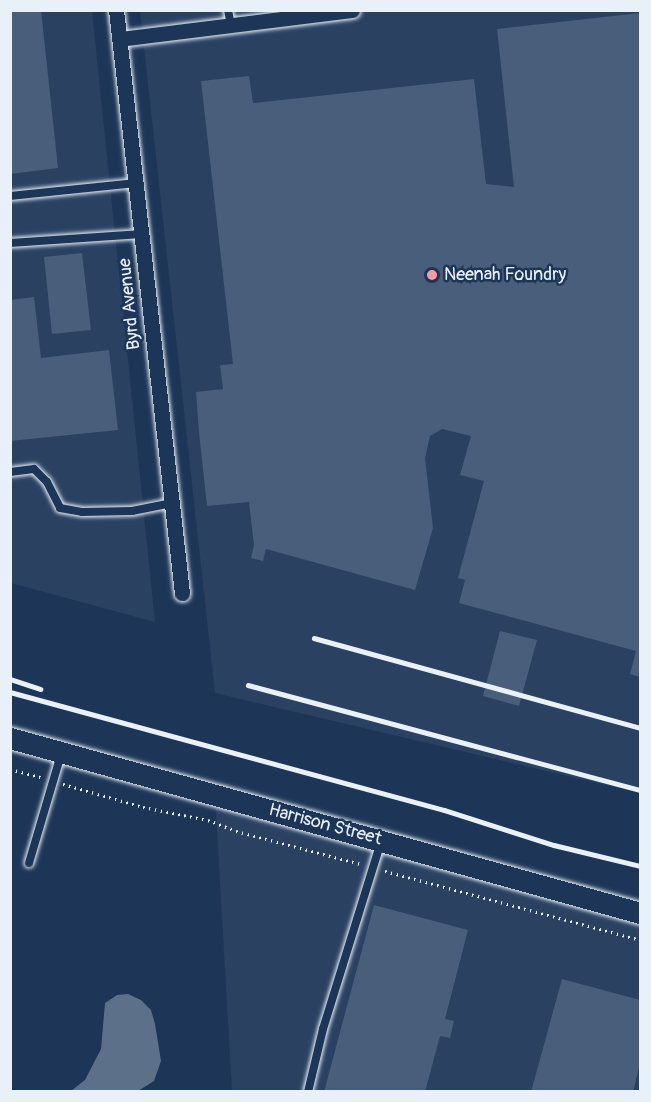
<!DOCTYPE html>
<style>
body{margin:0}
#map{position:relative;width:651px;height:1102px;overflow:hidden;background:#1d3557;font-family:Pangolin,sans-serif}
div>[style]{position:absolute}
.built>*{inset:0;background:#2a4162}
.water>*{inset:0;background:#5d7089}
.building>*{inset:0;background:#495e7a}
.path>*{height:3px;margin-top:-1.5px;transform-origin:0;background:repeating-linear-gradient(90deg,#e8f1f8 0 1.5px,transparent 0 6px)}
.roads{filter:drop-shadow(0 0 2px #e8f1f8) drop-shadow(0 0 2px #e8f1f8)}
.lane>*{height:8px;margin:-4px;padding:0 4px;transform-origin:4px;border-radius:4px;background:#1d3557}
.street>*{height:15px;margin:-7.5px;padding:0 7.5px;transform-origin:7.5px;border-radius:7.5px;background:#1d3557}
.secondary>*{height:21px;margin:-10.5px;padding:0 10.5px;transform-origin:10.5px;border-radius:10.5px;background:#1d3557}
.rail>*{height:4.5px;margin:-2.25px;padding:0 2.25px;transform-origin:2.25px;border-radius:2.25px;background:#e8f1f8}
.dots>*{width:16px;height:16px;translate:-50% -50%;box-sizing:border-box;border:3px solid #1d3557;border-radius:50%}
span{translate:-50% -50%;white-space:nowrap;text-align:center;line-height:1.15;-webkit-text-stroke:5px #1d3557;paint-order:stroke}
.poi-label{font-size:18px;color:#e8f1f8}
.left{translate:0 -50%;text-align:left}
.street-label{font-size:18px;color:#e8f1f8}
.frame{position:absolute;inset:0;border:12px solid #e8f1f8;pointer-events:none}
</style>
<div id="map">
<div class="built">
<i style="clip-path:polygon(10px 11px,92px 11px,155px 622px,11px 583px)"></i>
<i style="clip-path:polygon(140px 11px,640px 11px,640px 793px,215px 693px)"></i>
<i style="clip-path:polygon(215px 795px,640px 913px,640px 1091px,232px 1091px)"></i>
</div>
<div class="water">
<i style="clip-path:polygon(128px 994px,141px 1000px,151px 1010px,155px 1024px,161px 1061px,154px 1081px,138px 1091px,71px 1091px,85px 1080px,101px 1049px,105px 1003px,117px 995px)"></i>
</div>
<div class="building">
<i style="clip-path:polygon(10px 10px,41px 10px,58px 168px,10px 174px)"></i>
<i style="clip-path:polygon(640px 13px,640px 677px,630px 674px,636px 651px,459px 603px,465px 580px,458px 578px,484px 481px,460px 475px,471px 436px,442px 429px,430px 436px,425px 458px,433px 528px,415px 590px,266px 549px,263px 561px,251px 558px,254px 545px,249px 502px,207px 506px,199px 432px,196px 392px,223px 389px,220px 365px,233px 364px,201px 81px,249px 76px,253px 103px,474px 79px,486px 184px,514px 187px,497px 29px)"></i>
<i style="clip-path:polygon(82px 253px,91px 330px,52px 334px,44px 257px)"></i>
<i style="clip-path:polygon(34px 297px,41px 358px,109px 350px,118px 430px,10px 441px,10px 300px)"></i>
<i style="clip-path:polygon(500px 631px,537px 640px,519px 706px,483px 696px)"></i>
<i style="clip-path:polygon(374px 905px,468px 930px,445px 1019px,454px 1021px,450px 1038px,440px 1036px,425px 1092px,324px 1092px)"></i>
<i style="clip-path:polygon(562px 979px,640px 1000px,640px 1063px,633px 1092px,531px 1092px)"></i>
</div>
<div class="path">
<i style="left:10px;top:769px;width:34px;rotate:15deg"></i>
<i style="left:63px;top:784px;width:83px;rotate:16deg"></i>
<i style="left:143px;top:807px;width:66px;rotate:11.3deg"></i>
<i style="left:208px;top:820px;width:30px;rotate:21deg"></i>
<i style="left:236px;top:831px;width:129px;rotate:14.8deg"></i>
<i style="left:385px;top:871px;width:264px;rotate:15.1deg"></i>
</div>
<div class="roads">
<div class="lane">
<i style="left:228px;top:10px;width:15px;rotate:79deg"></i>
<i style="left:10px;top:196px;width:127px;rotate:-5.9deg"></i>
<i style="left:10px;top:243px;width:132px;rotate:-3.9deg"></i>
<i style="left:10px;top:472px;width:24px;rotate:-7deg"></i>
<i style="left:34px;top:469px;width:18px;rotate:45deg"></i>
<i style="left:47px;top:482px;width:29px;rotate:63deg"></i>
<i style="left:60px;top:508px;width:22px;rotate:10deg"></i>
<i style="left:82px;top:512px;width:50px;rotate:-1.1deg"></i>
<i style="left:132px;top:511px;width:41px;rotate:-11.3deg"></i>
<i style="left:29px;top:863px;width:114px;rotate:-73.6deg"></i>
<i style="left:308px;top:1092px;width:65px;rotate:-76.6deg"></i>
<i style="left:323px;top:1029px;width:196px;rotate:-72.8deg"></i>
</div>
<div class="street">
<i style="left:116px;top:10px;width:587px;rotate:83.54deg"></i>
<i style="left:120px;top:39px;width:234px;rotate:-7.1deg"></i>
</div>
<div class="secondary">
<i style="left:10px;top:738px;width:654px;rotate:15.52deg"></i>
</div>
</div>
<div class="rail">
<i style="left:314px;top:638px;width:338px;rotate:15.4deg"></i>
<i style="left:10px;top:679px;width:32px;rotate:18deg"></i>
<i style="left:248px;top:685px;width:406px;rotate:15deg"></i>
<i style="left:10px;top:692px;width:450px;rotate:15.2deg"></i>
<i style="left:444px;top:810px;width:115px;rotate:17.7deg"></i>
<i style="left:554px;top:845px;width:89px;rotate:13.7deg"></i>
</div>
<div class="dots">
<i style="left:432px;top:275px;background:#ff9aa2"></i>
</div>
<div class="poi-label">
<span class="left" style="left:444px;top:275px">Neenah Foundry</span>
</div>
<div class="street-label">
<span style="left:130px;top:304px;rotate:-96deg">Byrd Avenue</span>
<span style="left:325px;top:825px;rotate:15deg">Harrison Street</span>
</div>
<div class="frame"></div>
</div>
